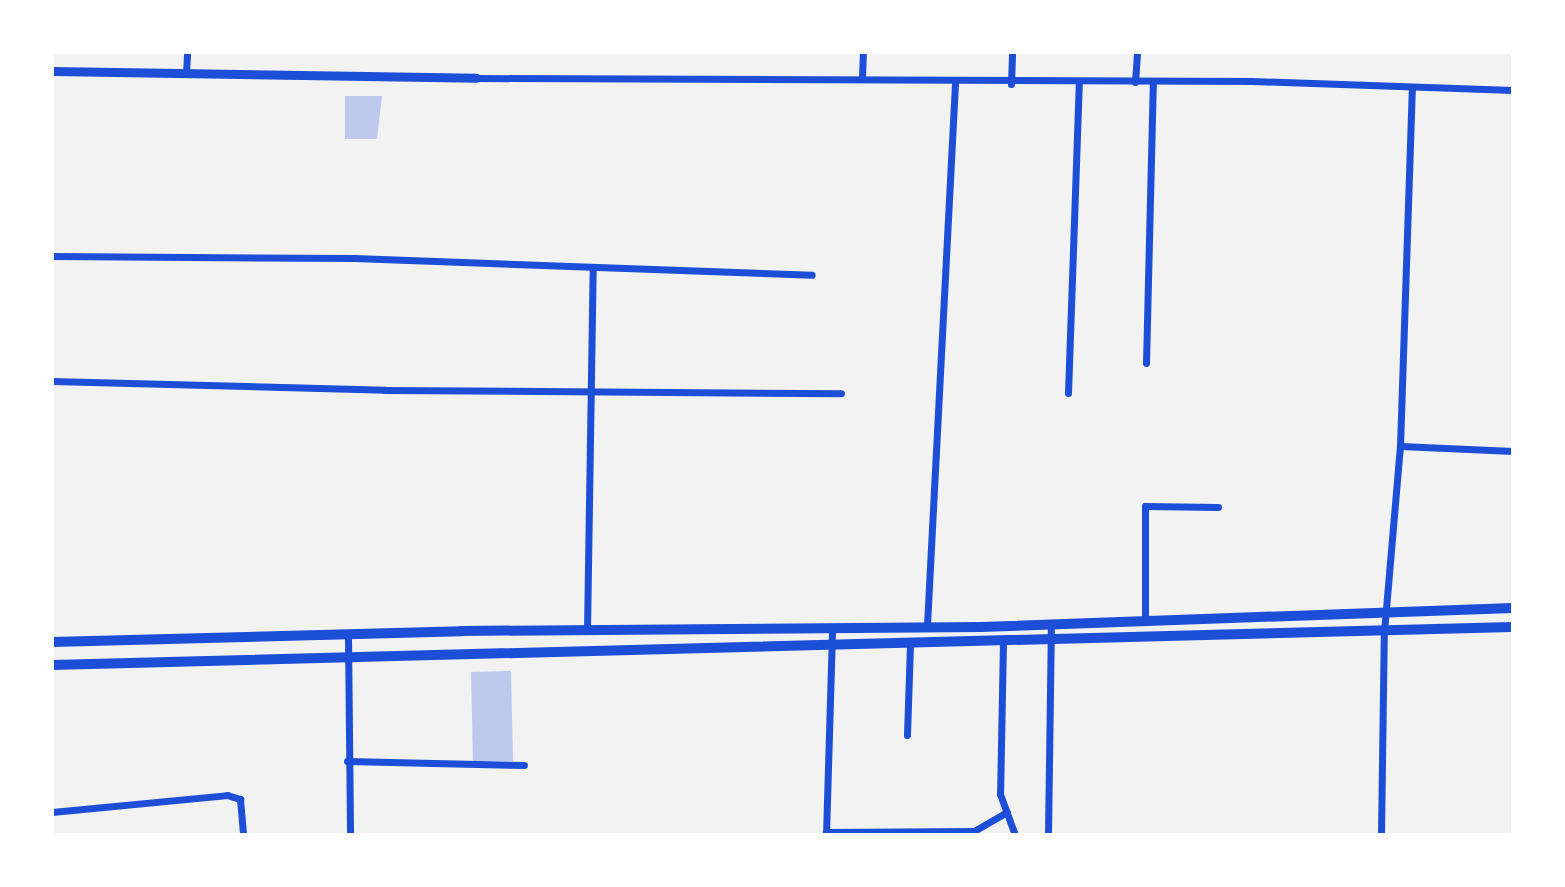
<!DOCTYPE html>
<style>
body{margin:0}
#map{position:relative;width:1565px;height:887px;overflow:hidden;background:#f2f2f2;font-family:Raleway,sans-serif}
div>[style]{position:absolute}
.building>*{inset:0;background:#bdc9ec}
.minor>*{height:7px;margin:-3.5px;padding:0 3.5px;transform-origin:3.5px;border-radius:3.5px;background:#1d4ed8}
.tertiary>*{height:9px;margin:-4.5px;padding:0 4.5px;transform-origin:4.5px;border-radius:4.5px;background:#1d4ed8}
.secondary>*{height:10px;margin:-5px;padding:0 5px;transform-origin:5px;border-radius:5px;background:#1d4ed8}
span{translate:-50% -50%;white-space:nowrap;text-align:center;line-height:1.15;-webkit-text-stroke:8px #fff;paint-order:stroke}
.frame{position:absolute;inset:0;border:54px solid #fff;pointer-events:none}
</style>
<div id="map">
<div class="building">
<i style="clip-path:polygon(345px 96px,382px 96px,377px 139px,345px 139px)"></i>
<i style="clip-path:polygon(511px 671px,513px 761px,473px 762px,471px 672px)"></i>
</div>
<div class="minor">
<i style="left:186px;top:74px;width:22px;rotate:-87deg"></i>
<i style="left:476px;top:78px;width:776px;rotate:0.22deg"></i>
<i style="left:1252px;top:81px;width:261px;rotate:2deg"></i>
<i style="left:862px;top:78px;width:26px;rotate:-88deg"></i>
<i style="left:1135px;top:82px;width:30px;rotate:-86deg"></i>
<i style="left:1011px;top:84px;width:32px;rotate:-88deg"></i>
<i style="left:52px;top:256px;width:302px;rotate:0.4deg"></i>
<i style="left:354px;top:258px;width:458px;rotate:2.1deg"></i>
<i style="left:1146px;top:363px;width:281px;rotate:-88.6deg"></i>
<i style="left:52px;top:381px;width:333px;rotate:1.5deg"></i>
<i style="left:385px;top:390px;width:456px;rotate:0.4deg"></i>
<i style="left:1068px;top:393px;width:310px;rotate:-88deg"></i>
<i style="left:1400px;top:446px;width:113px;rotate:2.5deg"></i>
<i style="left:1145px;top:621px;width:115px;rotate:-90deg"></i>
<i style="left:1145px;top:506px;width:73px;rotate:0.8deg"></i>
<i style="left:927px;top:625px;width:543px;rotate:-87.04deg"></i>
<i style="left:587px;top:631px;width:362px;rotate:-89.1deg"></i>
<i style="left:348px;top:637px;width:198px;rotate:89.4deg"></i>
<i style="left:1003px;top:641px;width:153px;rotate:91.1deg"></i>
<i style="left:1000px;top:794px;width:44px;rotate:69.9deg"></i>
<i style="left:907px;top:735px;width:92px;rotate:-88.1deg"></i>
<i style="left:347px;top:761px;width:177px;rotate:1.3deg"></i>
<i style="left:52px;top:812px;width:176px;rotate:-5.5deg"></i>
<i style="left:227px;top:795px;width:14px;rotate:17deg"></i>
<i style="left:240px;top:799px;width:36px;rotate:85deg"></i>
<i style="left:826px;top:832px;width:148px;rotate:-0.4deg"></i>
<i style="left:974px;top:831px;width:38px;rotate:-30deg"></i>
<i style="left:826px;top:835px;width:207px;rotate:-88.3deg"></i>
<i style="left:1048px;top:835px;width:211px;rotate:-89.2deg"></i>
<i style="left:1381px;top:835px;width:203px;rotate:-89.2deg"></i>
<i style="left:1384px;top:632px;width:187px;rotate:-85.1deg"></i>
<i style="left:1400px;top:446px;width:359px;rotate:-88.1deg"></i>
</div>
<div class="tertiary">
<i style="left:52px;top:71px;width:424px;rotate:0.9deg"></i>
</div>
<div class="secondary">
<i style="left:52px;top:642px;width:409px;rotate:-1.5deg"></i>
<i style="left:461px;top:631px;width:520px;rotate:-0.44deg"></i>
<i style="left:981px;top:627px;width:532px;rotate:-2.05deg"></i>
<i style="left:52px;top:665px;width:1461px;rotate:-1.49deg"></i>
</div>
<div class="frame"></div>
</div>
